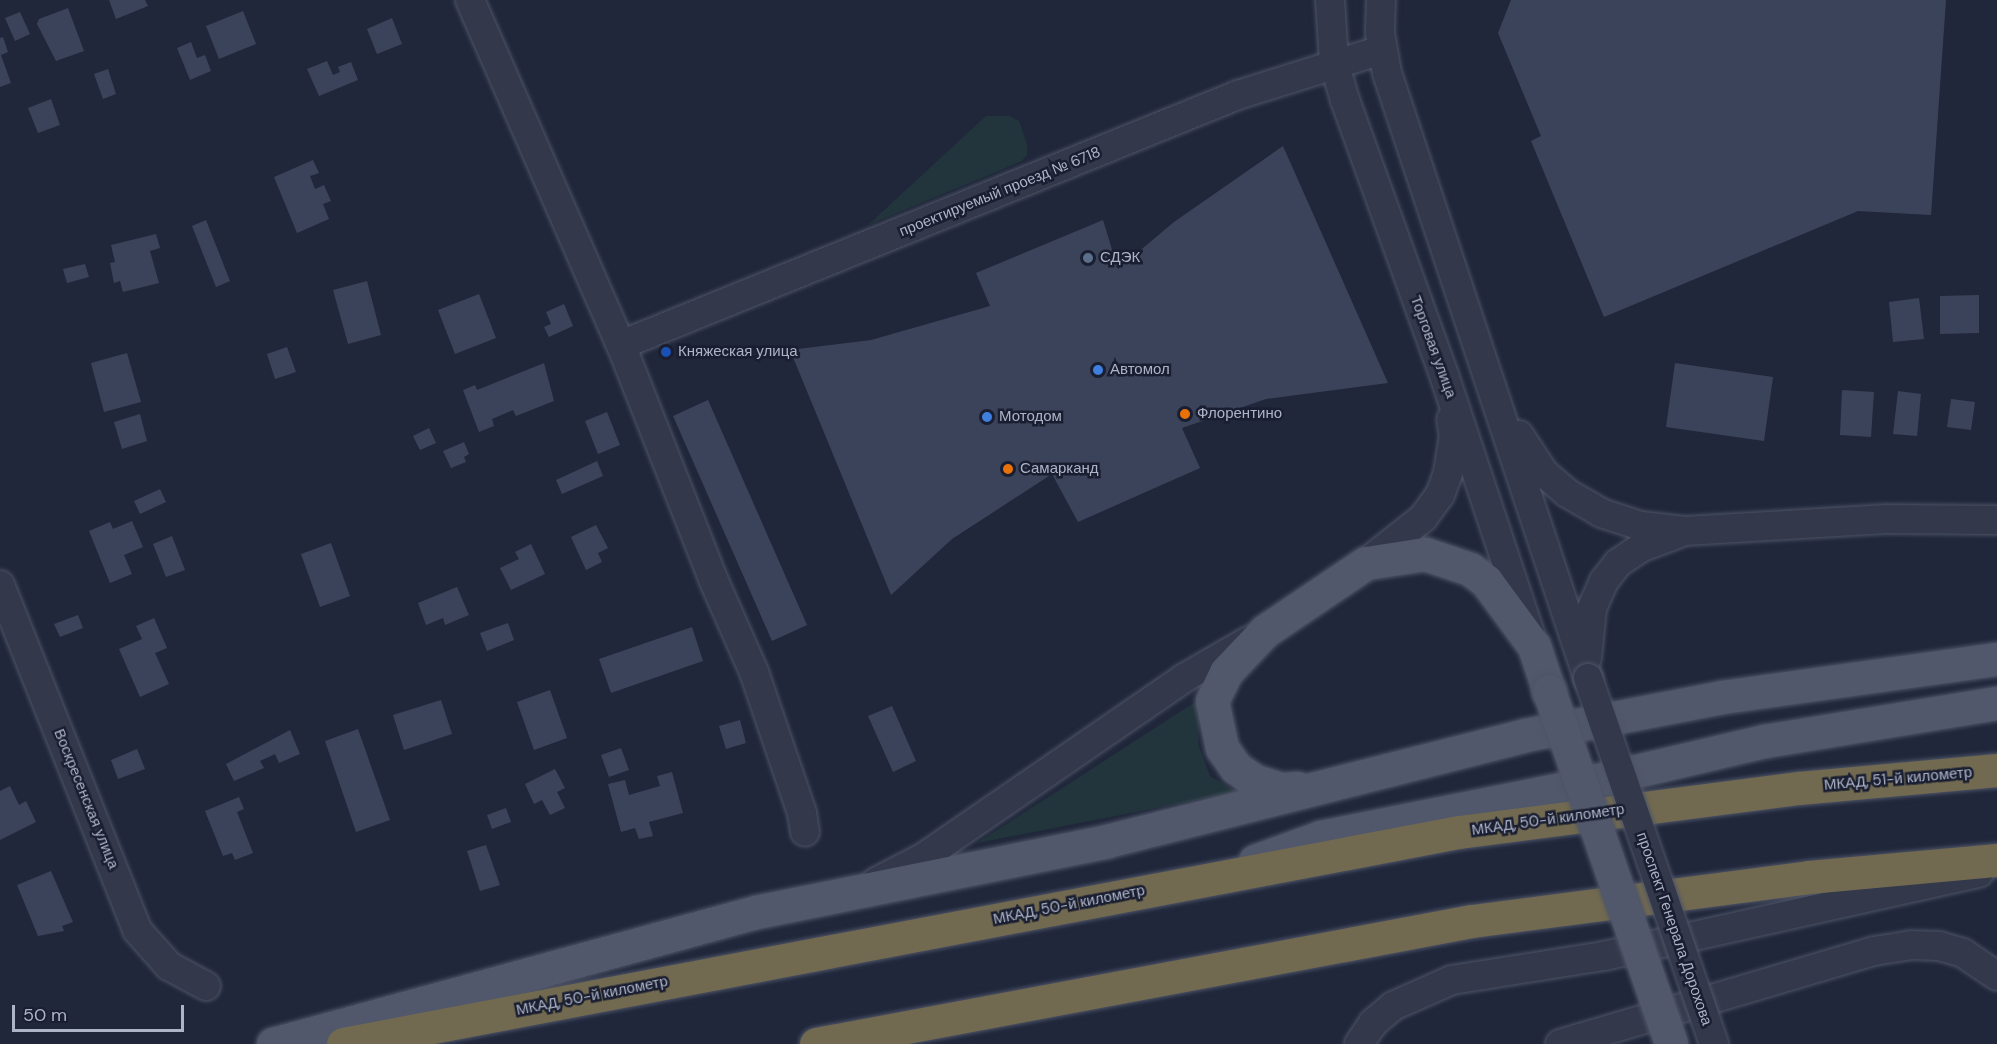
<!DOCTYPE html>
<meta charset="utf-8">
<style>
body{margin:0}
#map{position:relative;width:1997px;height:1044px;overflow:hidden;background:#20273b;font-family:"DM Sans",sans-serif}
div>[style]{position:absolute}
.green>*{inset:0;background:#22343c}
.building>*{inset:0;background:#3b435b}
.roads{filter:drop-shadow(0 0 2px #4e5466) drop-shadow(0 0 2px #4e5466)}
.minor>*{height:28px;margin:-14px;padding:0 14px;transform-origin:14px;border-radius:14px;background:#33394b}
.major>*{height:33px;margin:-16.5px;padding:0 16.5px;transform-origin:16.5px;border-radius:16.5px;background:#51586b}
.highway>*{height:33px;margin:-16.5px;padding:0 16.5px;transform-origin:16.5px;border-radius:16.5px;background:#726a50}
.bridges{filter:drop-shadow(0 0 2px #4e5466) drop-shadow(0 0 2px #4e5466)}
.minor-bridge>*{height:28px;margin:-14px;padding:0 14px;transform-origin:14px;border-radius:14px;background:#33394b}
.major-bridge>*{height:33px;margin:-16.5px;padding:0 16.5px;transform-origin:16.5px;border-radius:16.5px;background:#51586b}
.dots>*{width:16px;height:16px;translate:-50% -50%;box-sizing:border-box;border:3px solid #191e30;border-radius:50%}
span{translate:-50% -50%;white-space:nowrap;text-align:center;line-height:1.15;-webkit-text-stroke:5px #191e30;paint-order:stroke}
.street-label{font-size:15px;color:#aeb4c7}
.poi-label{font-size:15px;color:#aeb4c7}
.left{translate:0 -50%;text-align:left}
.scale{position:absolute;left:12px;top:1005px;width:172px;height:27px;box-sizing:border-box;border:3px solid #aeb4c7;border-top:0;padding-left:8px;font-size:18px;line-height:21px;white-space:nowrap;color:#aeb4c7;-webkit-text-stroke:4px #191e30;paint-order:stroke}
</style>
<div id="map">
<div class="green">
<i style="clip-path:polygon(986px 116px,1010px 116px,1019px 121px,1027px 144px,1027px 155px,1022px 161px,868px 225px)"></i>
<i style="clip-path:polygon(1200px 699px,1198px 744px,1210px 776px,1238px 792px,977px 843px)"></i>
</div>
<div class="building">
<i style="clip-path:polygon(109px 0,145px 0,148px 6px,116px 19px)"></i>
<i style="clip-path:polygon(1511px 0,1946px 0,1931px 215px,1858px 211px,1604px 317px,1531px 141px,1541px 136px,1498px 33px)"></i>
<i style="clip-path:polygon(68px 8px,84px 51px,56px 61px,37px 24px,39px 19px)"></i>
<i style="clip-path:polygon(243px 11px,256px 44px,219px 59px,206px 26px)"></i>
<i style="clip-path:polygon(20px 12px,30px 34px,15px 41px,5px 18px)"></i>
<i style="clip-path:polygon(392px 18px,402px 44px,377px 54px,367px 29px)"></i>
<i style="clip-path:polygon(3px 37px,8px 52px,1px 55px,11px 83px,0 87px,0 38px)"></i>
<i style="clip-path:polygon(191px 42px,197px 58px,205px 55px,211px 71px,190px 80px,177px 48px)"></i>
<i style="clip-path:polygon(327px 61px,333px 75px,340px 72px,338px 67px,351px 62px,358px 80px,319px 96px,307px 69px)"></i>
<i style="clip-path:polygon(108px 69px,116px 94px,103px 99px,94px 74px)"></i>
<i style="clip-path:polygon(51px 99px,60px 125px,38px 133px,28px 108px)"></i>
<i style="clip-path:polygon(1283px 146px,1388px 383px,1266px 399px,1182px 428px,1200px 468px,1078px 522px,1052px 474px,952px 539px,891px 595px,790px 350px,871px 340px,990px 306px,976px 273px,1103px 220px,1118px 269px,1174px 222px)"></i>
<i style="clip-path:polygon(313px 160px,319px 173px,310px 176px,315px 189px,324px 185px,331px 201px,323px 204px,329px 219px,297px 233px,274px 177px)"></i>
<i style="clip-path:polygon(206px 220px,230px 281px,216px 287px,192px 226px)"></i>
<i style="clip-path:polygon(156px 234px,160px 248px,150px 251px,159px 283px,123px 292px,120px 281px,114px 283px,110px 263px,115px 262px,111px 245px)"></i>
<i style="clip-path:polygon(85px 264px,89px 277px,67px 283px,63px 269px)"></i>
<i style="clip-path:polygon(367px 281px,381px 335px,348px 344px,333px 290px)"></i>
<i style="clip-path:polygon(479px 294px,496px 338px,455px 354px,438px 310px)"></i>
<i style="clip-path:polygon(1979px 295px,1979px 333px,1940px 334px,1940px 296px)"></i>
<i style="clip-path:polygon(1919px 298px,1924px 339px,1893px 342px,1889px 302px)"></i>
<i style="clip-path:polygon(564px 304px,573px 326px,549px 337px,544px 327px,551px 324px,546px 312px)"></i>
<i style="clip-path:polygon(287px 347px,296px 372px,275px 379px,267px 354px)"></i>
<i style="clip-path:polygon(127px 353px,141px 402px,104px 412px,91px 363px)"></i>
<i style="clip-path:polygon(544px 363px,554px 401px,516px 416px,513px 410px,492px 419px,494px 426px,479px 432px,463px 390px,475px 385px,477px 390px)"></i>
<i style="clip-path:polygon(1675px 363px,1773px 377px,1764px 441px,1666px 427px)"></i>
<i style="clip-path:polygon(1842px 390px,1874px 392px,1871px 437px,1840px 435px)"></i>
<i style="clip-path:polygon(1898px 391px,1921px 394px,1917px 436px,1893px 434px)"></i>
<i style="clip-path:polygon(1951px 399px,1975px 402px,1971px 430px,1947px 427px)"></i>
<i style="clip-path:polygon(708px 400px,807px 625px,772px 641px,673px 416px)"></i>
<i style="clip-path:polygon(607px 412px,620px 445px,598px 454px,585px 421px)"></i>
<i style="clip-path:polygon(140px 414px,147px 441px,122px 449px,114px 422px)"></i>
<i style="clip-path:polygon(429px 428px,436px 443px,420px 450px,413px 436px)"></i>
<i style="clip-path:polygon(464px 442px,469px 454px,464px 457px,466px 462px,451px 468px,443px 451px)"></i>
<i style="clip-path:polygon(597px 461px,603px 476px,562px 494px,556px 480px)"></i>
<i style="clip-path:polygon(160px 489px,166px 502px,140px 514px,134px 501px)"></i>
<i style="clip-path:polygon(132px 521px,143px 547px,124px 555px,132px 574px,110px 583px,89px 531px,110px 522px,113px 529px)"></i>
<i style="clip-path:polygon(596px 525px,608px 548px,598px 553px,602px 562px,586px 570px,571px 537px)"></i>
<i style="clip-path:polygon(172px 536px,185px 570px,166px 577px,153px 544px)"></i>
<i style="clip-path:polygon(331px 543px,350px 596px,320px 607px,301px 554px)"></i>
<i style="clip-path:polygon(531px 544px,545px 574px,511px 590px,500px 568px,519px 559px,515px 552px)"></i>
<i style="clip-path:polygon(457px 587px,469px 615px,445px 625px,443px 618px,426px 625px,418px 603px)"></i>
<i style="clip-path:polygon(78px 615px,83px 628px,60px 637px,54px 624px)"></i>
<i style="clip-path:polygon(154px 618px,167px 648px,155px 653px,169px 684px,140px 697px,119px 649px,142px 639px,136px 626px)"></i>
<i style="clip-path:polygon(508px 623px,514px 640px,487px 651px,480px 633px)"></i>
<i style="clip-path:polygon(692px 627px,703px 661px,611px 693px,599px 659px)"></i>
<i style="clip-path:polygon(550px 690px,567px 738px,534px 750px,517px 702px)"></i>
<i style="clip-path:polygon(441px 700px,452px 734px,404px 750px,393px 715px)"></i>
<i style="clip-path:polygon(892px 706px,916px 761px,893px 772px,868px 716px)"></i>
<i style="clip-path:polygon(740px 720px,746px 743px,726px 749px,719px 726px)"></i>
<i style="clip-path:polygon(358px 729px,390px 820px,356px 832px,325px 741px)"></i>
<i style="clip-path:polygon(290px 730px,300px 754px,279px 763px,275px 754px,260px 761px,264px 768px,234px 781px,226px 764px)"></i>
<i style="clip-path:polygon(621px 748px,629px 770px,609px 777px,601px 755px)"></i>
<i style="clip-path:polygon(137px 749px,145px 769px,118px 779px,111px 760px)"></i>
<i style="clip-path:polygon(555px 769px,565px 788px,557px 792px,565px 808px,550px 815px,542px 800px,534px 804px,525px 784px)"></i>
<i style="clip-path:polygon(672px 772px,683px 813px,649px 822px,653px 836px,639px 839px,635px 828px,621px 832px,608px 784px,625px 780px,629px 795px,660px 786px,657px 776px)"></i>
<i style="clip-path:polygon(10px 786px,19px 805px,26px 801px,36px 822px,0 840px,0 791px)"></i>
<i style="clip-path:polygon(239px 797px,244px 809px,237px 812px,253px 853px,235px 860px,232px 853px,223px 856px,205px 811px)"></i>
<i style="clip-path:polygon(506px 808px,511px 822px,492px 829px,487px 815px)"></i>
<i style="clip-path:polygon(486px 845px,500px 885px,480px 891px,467px 851px)"></i>
<i style="clip-path:polygon(51px 871px,73px 922px,62px 926px,64px 931px,38px 936px,17px 885px)"></i>
</div>
<div class="roads">
<div class="minor">
<i style="left:470px;top:0;width:377px;rotate:66.4deg"></i>
<i style="left:621px;top:345px;width:251px;rotate:68.5deg"></i>
<i style="left:713px;top:579px;width:102px;rotate:66.2deg"></i>
<i style="left:754px;top:672px;width:149px;rotate:71.2deg"></i>
<i style="left:802px;top:813px;width:19px;rotate:81deg"></i>
<i style="left:1330px;top:0;width:62px;rotate:86.3deg"></i>
<i style="left:1334px;top:62px;width:40px;rotate:74deg"></i>
<i style="left:1345px;top:100px;width:295px;rotate:70.2deg"></i>
<i style="left:1445px;top:378px;width:269px;rotate:71.6deg"></i>
<i style="left:1381px;top:0;width:33px;rotate:92deg"></i>
<i style="left:1380px;top:33px;width:41px;rotate:80.1deg"></i>
<i style="left:1387px;top:73px;width:638px;rotate:71.62deg"></i>
<i style="left:621px;top:345px;width:666px;rotate:-22.06deg"></i>
<i style="left:1238px;top:95px;width:151px;rotate:-17.4deg"></i>
<i style="left:1519px;top:435px;width:45px;rotate:56.7deg"></i>
<i style="left:1544px;top:473px;width:30px;rotate:41deg"></i>
<i style="left:1567px;top:493px;width:39px;rotate:30deg"></i>
<i style="left:1601px;top:513px;width:42px;rotate:18deg"></i>
<i style="left:1641px;top:526px;width:44px;rotate:6.5deg"></i>
<i style="left:1685px;top:531px;width:202px;rotate:-3.4deg"></i>
<i style="left:1887px;top:519px;width:110px;rotate:0.5deg"></i>
<i style="left:1366px;top:563px;width:73px;rotate:-38.3deg"></i>
<i style="left:1423px;top:518px;width:29px;rotate:-54deg"></i>
<i style="left:1440px;top:495px;width:23px;rotate:-70deg"></i>
<i style="left:1448px;top:473px;width:36px;rotate:-81deg"></i>
<i style="left:1454px;top:437px;width:18px;rotate:-99deg"></i>
<i style="left:0;top:585px;width:371px;rotate:68.3deg"></i>
<i style="left:137px;top:930px;width:48px;rotate:48.4deg"></i>
<i style="left:169px;top:966px;width:42px;rotate:28.4deg"></i>
<i style="left:1587px;top:658px;width:50px;rotate:-84.3deg"></i>
<i style="left:1592px;top:608px;width:30px;rotate:-66deg"></i>
<i style="left:1604px;top:581px;width:23px;rotate:-52deg"></i>
<i style="left:1618px;top:563px;width:29px;rotate:-34deg"></i>
<i style="left:1642px;top:547px;width:40px;rotate:-20.2deg"></i>
<i style="left:876px;top:882px;width:54px;rotate:-27.5deg"></i>
<i style="left:924px;top:857px;width:316px;rotate:-34.5deg"></i>
<i style="left:1184px;top:678px;width:74px;rotate:-30deg"></i>
<i style="left:1359px;top:1044px;width:25px;rotate:-56deg"></i>
<i style="left:1373px;top:1023px;width:26px;rotate:-40deg"></i>
<i style="left:1393px;top:1006px;width:64px;rotate:-23.8deg"></i>
<i style="left:1452px;top:980px;width:154px;rotate:-9deg"></i>
<i style="left:1604px;top:956px;width:384px;rotate:-12.5deg"></i>
<i style="left:1560px;top:1044px;width:327px;rotate:-16.5deg"></i>
<i style="left:1874px;top:951px;width:37px;rotate:-9deg"></i>
<i style="left:1911px;top:945px;width:28px;rotate:2deg"></i>
<i style="left:1939px;top:946px;width:25px;rotate:16deg"></i>
<i style="left:1963px;top:953px;width:41px;rotate:34.1deg"></i>
</div>
<div class="major">
<i style="left:1297px;top:788px;width:16px;rotate:176deg"></i>
<i style="left:1281px;top:789px;width:27px;rotate:-163deg"></i>
<i style="left:1255px;top:781px;width:23px;rotate:-146deg"></i>
<i style="left:1236px;top:768px;width:24px;rotate:-125deg"></i>
<i style="left:1222px;top:748px;width:48px;rotate:-102deg"></i>
<i style="left:1212px;top:701px;width:32px;rotate:-64deg"></i>
<i style="left:1226px;top:672px;width:57px;rotate:-46.4deg"></i>
<i style="left:1265px;top:631px;width:122px;rotate:-34deg"></i>
<i style="left:1366px;top:563px;width:60px;rotate:-8.7deg"></i>
<i style="left:1425px;top:554px;width:47px;rotate:18.4deg"></i>
<i style="left:1470px;top:569px;width:20px;rotate:37deg"></i>
<i style="left:1486px;top:581px;width:81px;rotate:53.6deg"></i>
<i style="left:1534px;top:646px;width:47px;rotate:71.6deg"></i>
<i style="left:1255px;top:861px;width:70px;rotate:-20deg"></i>
<i style="left:1321px;top:837px;width:230px;rotate:-11.3deg"></i>
<i style="left:1547px;top:792px;width:223px;rotate:-13.2deg"></i>
<i style="left:1764px;top:741px;width:236px;rotate:-9.3deg"></i>
<i style="left:273px;top:1044px;width:501px;rotate:-15.29deg"></i>
<i style="left:756px;top:912px;width:358px;rotate:-11.4deg"></i>
<i style="left:1107px;top:841px;width:431px;rotate:-14.2deg"></i>
<i style="left:1525px;top:735px;width:201px;rotate:-10.9deg"></i>
<i style="left:1722px;top:697px;width:278px;rotate:-7.9deg"></i>
</div>
<div class="highway">
<i style="left:343px;top:1044px;width:1136px;rotate:-10.76deg"></i>
<i style="left:1459px;top:832px;width:343px;rotate:-7.4deg"></i>
<i style="left:1799px;top:788px;width:199px;rotate:-5.2deg"></i>
<i style="left:816px;top:1044px;width:667px;rotate:-10.62deg"></i>
<i style="left:1472px;top:921px;width:340px;rotate:-7.4deg"></i>
<i style="left:1809px;top:877px;width:189px;rotate:-5.2deg"></i>
</div>
</div>
<div class="bridges">
<div class="minor-bridge">
<i style="left:1588px;top:678px;width:387px;rotate:71deg"></i>
</div>
<div class="major-bridge">
<i style="left:1549px;top:691px;width:373px;rotate:70.9deg"></i>
</div>
</div>
<div class="dots">
<i style="left:1088px;top:258px;background:#5c6f8a"></i>
<i style="left:666px;top:352px;background:#1a4fb4"></i>
<i style="left:1098px;top:370px;background:#3f7fe0"></i>
<i style="left:1185px;top:414px;background:#e8710a"></i>
<i style="left:987px;top:417px;background:#3f7fe0"></i>
<i style="left:1008px;top:469px;background:#e8710a"></i>
</div>
<div class="street-label">
<span style="left:1000px;top:192px;rotate:-22deg">проектируемый проезд № 6718</span>
<span style="left:1433px;top:347px;rotate:70deg">Торговая улица</span>
<span style="left:1898px;top:779px;rotate:-5deg">МКАД, 51-й километр</span>
<span style="left:86px;top:799px;rotate:68deg">Воскресенская улица</span>
<span style="left:1548px;top:820px;rotate:-8deg">МКАД, 50-й километр</span>
<span style="left:1069px;top:905px;rotate:-11deg">МКАД, 50-й километр</span>
<span style="left:1674px;top:929px;rotate:71deg">проспект Генерала Дорохова</span>
<span style="left:592px;top:996px;rotate:-11deg">МКАД, 50-й километр</span>
</div>
<div class="poi-label">
<span class="left" style="left:1100px;top:258px">СДЭК</span>
<span class="left" style="left:678px;top:352px">Княжеская улица</span>
<span class="left" style="left:1110px;top:370px">Автомол</span>
<span class="left" style="left:1197px;top:414px">Флорентино</span>
<span class="left" style="left:999px;top:417px">Мотодом</span>
<span class="left" style="left:1020px;top:469px">Самарканд</span>
</div>
<div class="scale">50 m</div>
</div>
